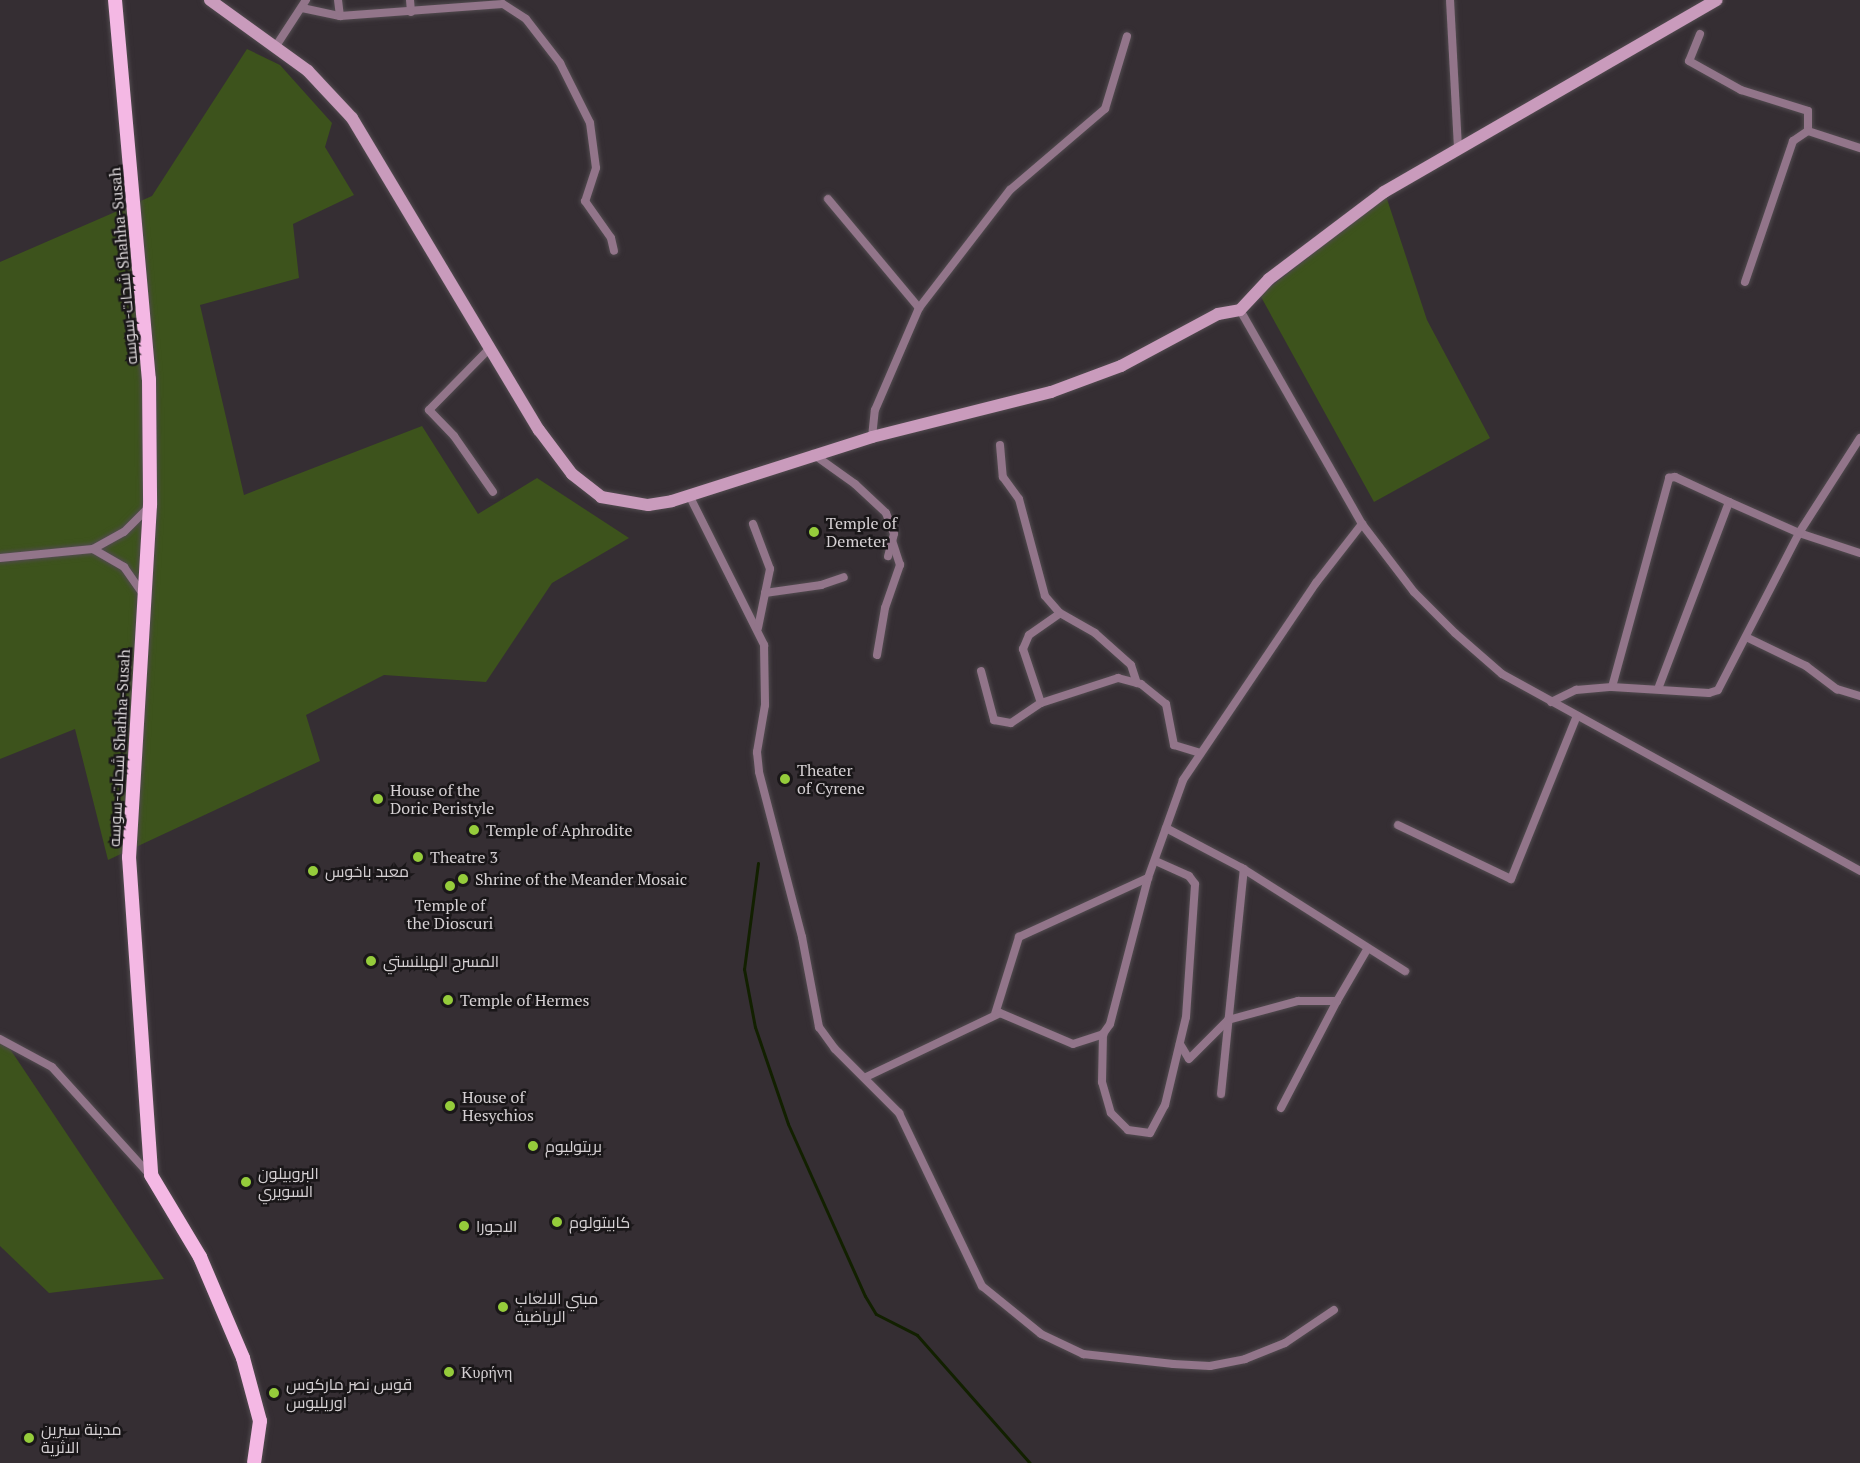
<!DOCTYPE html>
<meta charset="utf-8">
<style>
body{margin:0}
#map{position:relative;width:1860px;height:1463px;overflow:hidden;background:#352e33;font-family:"PT Serif",Cairo,serif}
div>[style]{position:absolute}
.green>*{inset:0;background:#3d531c}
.stream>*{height:3px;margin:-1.5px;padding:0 1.5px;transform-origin:1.5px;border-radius:1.5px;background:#122000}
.roads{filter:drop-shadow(0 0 2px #524b50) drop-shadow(0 0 2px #524b50)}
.street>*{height:8px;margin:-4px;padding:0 4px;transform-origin:4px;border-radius:4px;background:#92758a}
.secondary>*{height:12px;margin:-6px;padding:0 6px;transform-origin:6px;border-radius:6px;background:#c99bbc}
.primary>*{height:14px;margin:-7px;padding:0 7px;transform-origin:7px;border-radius:7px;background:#f4b8e4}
.dots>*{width:16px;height:16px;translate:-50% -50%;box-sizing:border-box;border:3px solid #1a1719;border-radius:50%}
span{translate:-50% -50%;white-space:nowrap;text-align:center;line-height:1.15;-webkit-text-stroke:5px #1a1719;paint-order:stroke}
.street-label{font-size:16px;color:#d5d0d3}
.poi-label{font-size:16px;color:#d5d0d3}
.left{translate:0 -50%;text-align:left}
</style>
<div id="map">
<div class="green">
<i style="clip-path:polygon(247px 49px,280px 65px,332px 123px,325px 147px,354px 195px,293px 224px,299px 278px,200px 305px,244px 495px,422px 426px,478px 514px,537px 478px,629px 538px,552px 583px,486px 682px,384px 675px,306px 715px,320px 761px,108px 860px,75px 729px,0 759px,0 262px,152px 196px)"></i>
<i style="clip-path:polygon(1386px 196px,1427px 320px,1490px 438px,1374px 502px,1260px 295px)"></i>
<i style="clip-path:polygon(0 1034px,164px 1279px,49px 1293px,0 1246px)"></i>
</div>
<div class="stream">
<i style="left:758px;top:863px;width:107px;rotate:97.5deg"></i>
<i style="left:744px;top:969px;width:59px;rotate:79.3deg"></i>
<i style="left:755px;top:1027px;width:102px;rotate:71.2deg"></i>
<i style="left:788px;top:1124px;width:188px;rotate:65.9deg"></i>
<i style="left:865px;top:1296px;width:21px;rotate:59deg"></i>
<i style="left:876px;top:1314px;width:46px;rotate:27.1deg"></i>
<i style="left:917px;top:1335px;width:171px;rotate:48.6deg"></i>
</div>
<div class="roads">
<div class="street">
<i style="left:338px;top:0;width:16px;rotate:83deg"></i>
<i style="left:410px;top:0;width:12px;rotate:85deg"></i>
<i style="left:1450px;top:0;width:149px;rotate:86.9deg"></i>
<i style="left:302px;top:8px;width:39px;rotate:12deg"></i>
<i style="left:340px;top:16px;width:163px;rotate:-4.2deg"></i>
<i style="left:503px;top:4px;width:27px;rotate:33deg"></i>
<i style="left:526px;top:19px;width:56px;rotate:52.3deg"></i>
<i style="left:560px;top:63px;width:67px;rotate:63.4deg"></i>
<i style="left:590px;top:123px;width:45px;rotate:82.4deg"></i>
<i style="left:596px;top:168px;width:35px;rotate:108deg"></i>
<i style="left:585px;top:201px;width:45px;rotate:54.9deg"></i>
<i style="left:611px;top:238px;width:13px;rotate:77deg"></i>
<i style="left:1700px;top:34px;width:29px;rotate:112deg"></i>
<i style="left:1689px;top:61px;width:60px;rotate:29.1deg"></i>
<i style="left:1741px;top:90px;width:70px;rotate:17.4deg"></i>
<i style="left:1808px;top:111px;width:20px;rotate:90deg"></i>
<i style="left:276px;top:46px;width:55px;rotate:-56.9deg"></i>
<i style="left:828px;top:199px;width:142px;rotate:50.1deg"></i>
<i style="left:1745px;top:282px;width:149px;rotate:-71.2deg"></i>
<i style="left:1793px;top:141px;width:18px;rotate:-34deg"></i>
<i style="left:1808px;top:131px;width:55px;rotate:18.1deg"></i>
<i style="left:1240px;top:310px;width:246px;rotate:60.3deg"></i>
<i style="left:1362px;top:524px;width:86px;rotate:52.6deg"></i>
<i style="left:1414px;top:592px;width:58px;rotate:45deg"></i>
<i style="left:1455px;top:633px;width:62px;rotate:41.1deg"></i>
<i style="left:1502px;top:674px;width:409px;rotate:28.8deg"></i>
<i style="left:490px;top:348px;width:87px;rotate:134.5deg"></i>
<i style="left:429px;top:410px;width:36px;rotate:46deg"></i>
<i style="left:454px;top:436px;width:68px;rotate:55.1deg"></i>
<i style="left:872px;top:437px;width:27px;rotate:-84deg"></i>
<i style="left:875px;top:410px;width:111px;rotate:-66.7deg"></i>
<i style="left:919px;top:308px;width:149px;rotate:-52.4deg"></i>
<i style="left:1010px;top:190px;width:125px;rotate:-40.5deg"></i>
<i style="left:1105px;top:109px;width:76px;rotate:-73.2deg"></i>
<i style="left:1000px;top:445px;width:32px;rotate:85deg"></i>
<i style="left:1003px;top:477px;width:27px;rotate:54deg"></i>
<i style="left:1019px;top:499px;width:100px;rotate:75deg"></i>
<i style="left:1045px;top:596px;width:23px;rotate:49deg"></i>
<i style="left:813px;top:454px;width:52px;rotate:35.5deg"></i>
<i style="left:855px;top:484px;width:42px;rotate:43.1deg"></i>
<i style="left:886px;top:513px;width:22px;rotate:69deg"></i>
<i style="left:894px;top:534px;width:23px;rotate:105deg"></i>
<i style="left:689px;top:495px;width:168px;rotate:63.4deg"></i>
<i style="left:764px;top:645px;width:60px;rotate:89deg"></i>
<i style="left:765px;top:705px;width:48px;rotate:99.7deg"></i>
<i style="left:757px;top:752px;width:20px;rotate:84deg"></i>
<i style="left:759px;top:772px;width:171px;rotate:75.4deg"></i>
<i style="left:802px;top:937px;width:92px;rotate:79.3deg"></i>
<i style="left:819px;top:1027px;width:27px;rotate:54deg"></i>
<i style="left:835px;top:1049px;width:91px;rotate:45deg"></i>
<i style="left:899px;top:1113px;width:192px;rotate:64.4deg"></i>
<i style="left:982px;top:1286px;width:76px;rotate:39.1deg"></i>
<i style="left:1041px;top:1334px;width:47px;rotate:25.5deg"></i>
<i style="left:1083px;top:1354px;width:91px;rotate:6.3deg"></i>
<i style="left:1173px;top:1364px;width:37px;rotate:3deg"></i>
<i style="left:1210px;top:1366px;width:36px;rotate:-11deg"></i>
<i style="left:1245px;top:1359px;width:43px;rotate:-21.8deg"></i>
<i style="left:1285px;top:1343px;width:59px;rotate:-34deg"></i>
<i style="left:753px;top:524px;width:48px;rotate:69.3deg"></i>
<i style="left:770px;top:569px;width:60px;rotate:101.5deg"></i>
<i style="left:93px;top:549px;width:36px;rotate:30deg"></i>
<i style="left:124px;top:567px;width:33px;rotate:55deg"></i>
<i style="left:0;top:558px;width:93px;rotate:-5.5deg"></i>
<i style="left:93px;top:549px;width:35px;rotate:-29deg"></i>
<i style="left:124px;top:532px;width:35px;rotate:-45deg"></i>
<i style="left:765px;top:593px;width:57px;rotate:-8.1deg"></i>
<i style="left:821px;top:585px;width:24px;rotate:-19deg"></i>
<i style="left:1746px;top:637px;width:67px;rotate:25.8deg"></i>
<i style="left:1806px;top:666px;width:39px;rotate:37deg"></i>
<i style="left:1837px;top:689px;width:24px;rotate:17deg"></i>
<i style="left:877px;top:655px;width:48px;rotate:-80.3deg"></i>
<i style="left:885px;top:608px;width:46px;rotate:-70.8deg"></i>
<i style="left:900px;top:565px;width:25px;rotate:-108deg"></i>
<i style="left:981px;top:671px;width:51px;rotate:75.1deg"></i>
<i style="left:994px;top:720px;width:17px;rotate:10deg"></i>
<i style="left:1011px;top:723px;width:36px;rotate:-34deg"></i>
<i style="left:1041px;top:703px;width:81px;rotate:-18deg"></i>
<i style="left:1118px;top:678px;width:24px;rotate:15deg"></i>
<i style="left:1141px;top:684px;width:32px;rotate:39deg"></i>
<i style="left:1166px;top:704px;width:42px;rotate:79deg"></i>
<i style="left:1174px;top:745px;width:28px;rotate:17deg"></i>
<i style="left:1612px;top:687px;width:217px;rotate:-74.7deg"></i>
<i style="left:1669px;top:478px;width:6px;rotate:-9deg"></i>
<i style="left:1675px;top:477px;width:60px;rotate:24.8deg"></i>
<i style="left:1658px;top:689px;width:200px;rotate:-69.2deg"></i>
<i style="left:1729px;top:502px;width:77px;rotate:23.9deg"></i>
<i style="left:1799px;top:533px;width:64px;rotate:18.2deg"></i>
<i style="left:1551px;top:702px;width:28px;rotate:-26deg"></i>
<i style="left:1576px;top:690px;width:36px;rotate:-5deg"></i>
<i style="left:1612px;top:687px;width:97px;rotate:3.5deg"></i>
<i style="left:1709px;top:693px;width:9px;rotate:-18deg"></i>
<i style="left:1718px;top:690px;width:177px;rotate:-62.7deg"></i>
<i style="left:1799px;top:533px;width:113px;rotate:-57.3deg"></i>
<i style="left:1041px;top:703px;width:57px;rotate:-108.4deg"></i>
<i style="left:1023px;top:649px;width:15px;rotate:-67deg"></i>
<i style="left:1029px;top:635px;width:38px;rotate:-35deg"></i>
<i style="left:1060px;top:613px;width:40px;rotate:29.7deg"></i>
<i style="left:1095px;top:633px;width:48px;rotate:41.6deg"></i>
<i style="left:1131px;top:665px;width:19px;rotate:72deg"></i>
<i style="left:1398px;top:825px;width:125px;rotate:25.5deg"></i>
<i style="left:1511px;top:879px;width:176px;rotate:-68deg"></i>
<i style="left:1166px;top:828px;width:86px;rotate:27.8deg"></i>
<i style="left:1242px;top:868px;width:193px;rotate:32.3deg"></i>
<i style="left:995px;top:1014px;width:81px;rotate:-72.7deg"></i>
<i style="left:1019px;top:937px;width:142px;rotate:-24.6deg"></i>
<i style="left:1103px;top:1034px;width:48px;rotate:91.2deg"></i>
<i style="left:1102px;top:1082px;width:32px;rotate:74deg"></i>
<i style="left:1111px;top:1113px;width:24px;rotate:45deg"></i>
<i style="left:1128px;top:1130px;width:22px;rotate:8deg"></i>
<i style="left:1150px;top:1133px;width:32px;rotate:-62deg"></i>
<i style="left:1165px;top:1105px;width:90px;rotate:-76.6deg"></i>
<i style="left:1186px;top:1017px;width:133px;rotate:-86.1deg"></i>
<i style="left:1195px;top:884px;width:10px;rotate:-127deg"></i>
<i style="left:1189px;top:876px;width:37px;rotate:-156deg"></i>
<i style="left:0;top:1039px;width:59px;rotate:28.3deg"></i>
<i style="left:52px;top:1067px;width:146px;rotate:47.8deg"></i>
<i style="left:1180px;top:1044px;width:17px;rotate:59deg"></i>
<i style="left:1189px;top:1059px;width:55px;rotate:-45deg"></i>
<i style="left:1228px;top:1020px;width:73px;rotate:-15.2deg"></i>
<i style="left:1298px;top:1001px;width:39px"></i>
<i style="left:1337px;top:1001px;width:61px;rotate:-59.7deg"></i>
<i style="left:866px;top:1077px;width:148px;rotate:-25.5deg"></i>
<i style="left:1000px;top:1013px;width:79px;rotate:23deg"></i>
<i style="left:1073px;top:1044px;width:32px;rotate:-18deg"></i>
<i style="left:1103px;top:1034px;width:12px;rotate:-55deg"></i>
<i style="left:1110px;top:1024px;width:151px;rotate:-75.4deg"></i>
<i style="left:1148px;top:878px;width:104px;rotate:-70.3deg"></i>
<i style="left:1183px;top:780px;width:238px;rotate:-56deg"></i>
<i style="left:1316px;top:583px;width:75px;rotate:-52.1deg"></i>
<i style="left:1221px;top:1094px;width:226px;rotate:-84.2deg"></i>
<i style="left:1281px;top:1108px;width:121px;rotate:-62.4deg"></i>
</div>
<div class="secondary">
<i style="left:210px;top:0;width:121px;rotate:35.9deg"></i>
<i style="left:308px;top:71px;width:64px;rotate:46.9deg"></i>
<i style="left:352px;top:118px;width:364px;rotate:59.1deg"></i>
<i style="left:539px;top:430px;width:55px;rotate:53.1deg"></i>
<i style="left:572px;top:474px;width:37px;rotate:38deg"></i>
<i style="left:601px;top:497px;width:48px;rotate:9.7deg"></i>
<i style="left:648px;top:505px;width:24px;rotate:-9deg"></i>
<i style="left:672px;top:501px;width:210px;rotate:-17.7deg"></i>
<i style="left:872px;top:437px;width:185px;rotate:-14.1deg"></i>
<i style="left:1051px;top:392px;width:75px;rotate:-20.4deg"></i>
<i style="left:1121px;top:366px;width:110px;rotate:-28.2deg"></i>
<i style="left:1218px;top:314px;width:22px;rotate:-10deg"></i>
<i style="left:1240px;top:310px;width:42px;rotate:-46.9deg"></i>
<i style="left:1269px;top:279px;width:144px;rotate:-37.1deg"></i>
<i style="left:1384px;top:192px;width:384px;rotate:-30deg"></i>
</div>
<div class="primary">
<i style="left:115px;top:0;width:381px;rotate:84.9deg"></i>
<i style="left:149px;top:379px;width:126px;rotate:89.5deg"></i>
<i style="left:150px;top:505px;width:353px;rotate:93.4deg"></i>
<i style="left:129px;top:857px;width:319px;rotate:86deg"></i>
<i style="left:151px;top:1175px;width:96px;rotate:59.1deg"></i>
<i style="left:200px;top:1257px;width:110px;rotate:66.9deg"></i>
<i style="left:243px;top:1358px;width:65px;rotate:74.9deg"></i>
<i style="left:260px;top:1421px;width:42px;rotate:98.1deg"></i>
</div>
</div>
<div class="dots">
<i style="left:814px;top:532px;background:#95cc3b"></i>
<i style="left:785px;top:779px;background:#95cc3b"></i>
<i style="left:378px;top:799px;background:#95cc3b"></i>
<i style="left:474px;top:830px;background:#95cc3b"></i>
<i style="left:418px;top:857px;background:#95cc3b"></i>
<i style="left:313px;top:871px;background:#95cc3b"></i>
<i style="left:463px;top:879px;background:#95cc3b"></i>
<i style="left:450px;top:886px;background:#95cc3b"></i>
<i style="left:371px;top:961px;background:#95cc3b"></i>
<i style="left:448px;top:1000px;background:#95cc3b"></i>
<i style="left:450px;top:1106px;background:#95cc3b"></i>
<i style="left:533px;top:1146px;background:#95cc3b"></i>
<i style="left:246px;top:1182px;background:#95cc3b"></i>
<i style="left:557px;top:1222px;background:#95cc3b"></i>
<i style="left:464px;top:1226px;background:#95cc3b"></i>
<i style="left:503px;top:1307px;background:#95cc3b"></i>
<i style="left:449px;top:1372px;background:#95cc3b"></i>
<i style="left:274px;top:1393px;background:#95cc3b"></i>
<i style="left:29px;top:1438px;background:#95cc3b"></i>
</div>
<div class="street-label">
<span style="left:123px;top:266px;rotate:-95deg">شحات-سوسه Shahha-Susah</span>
<span style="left:119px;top:748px;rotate:-87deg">شحات-سوسه Shahha-Susah</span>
</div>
<div class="poi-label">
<span class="left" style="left:826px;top:532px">Temple of<br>Demeter</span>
<span class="left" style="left:797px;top:779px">Theater<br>of Cyrene</span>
<span class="left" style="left:390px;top:799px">House of the<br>Doric Peristyle</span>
<span class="left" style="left:486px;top:830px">Temple of Aphrodite</span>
<span class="left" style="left:430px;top:857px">Theatre 3</span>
<span class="left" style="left:325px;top:871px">معبد باخوس</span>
<span class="left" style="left:475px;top:879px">Shrine of the Meander Mosaic</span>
<span style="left:450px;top:914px">Temple of<br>the Dioscuri</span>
<span class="left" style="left:383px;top:961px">المسرح الهيلنستي</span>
<span class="left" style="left:460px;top:1000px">Temple of Hermes</span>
<span class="left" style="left:462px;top:1106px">House of<br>Hesychios</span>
<span class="left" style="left:545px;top:1146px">بريتوليوم</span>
<span class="left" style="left:258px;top:1182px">البروبيلون<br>السويري</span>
<span class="left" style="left:569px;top:1222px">كابيتولوم</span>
<span class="left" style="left:476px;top:1226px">الاجورا</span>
<span class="left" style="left:515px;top:1307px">مبني الالعاب<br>الرياضية</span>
<span class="left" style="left:461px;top:1372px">Κυρήνη</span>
<span class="left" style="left:286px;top:1393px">قوس نصر ماركوس<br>اوريليوس</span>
<span class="left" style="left:41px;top:1438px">مدينة سيرين<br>الاثرية</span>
</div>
</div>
